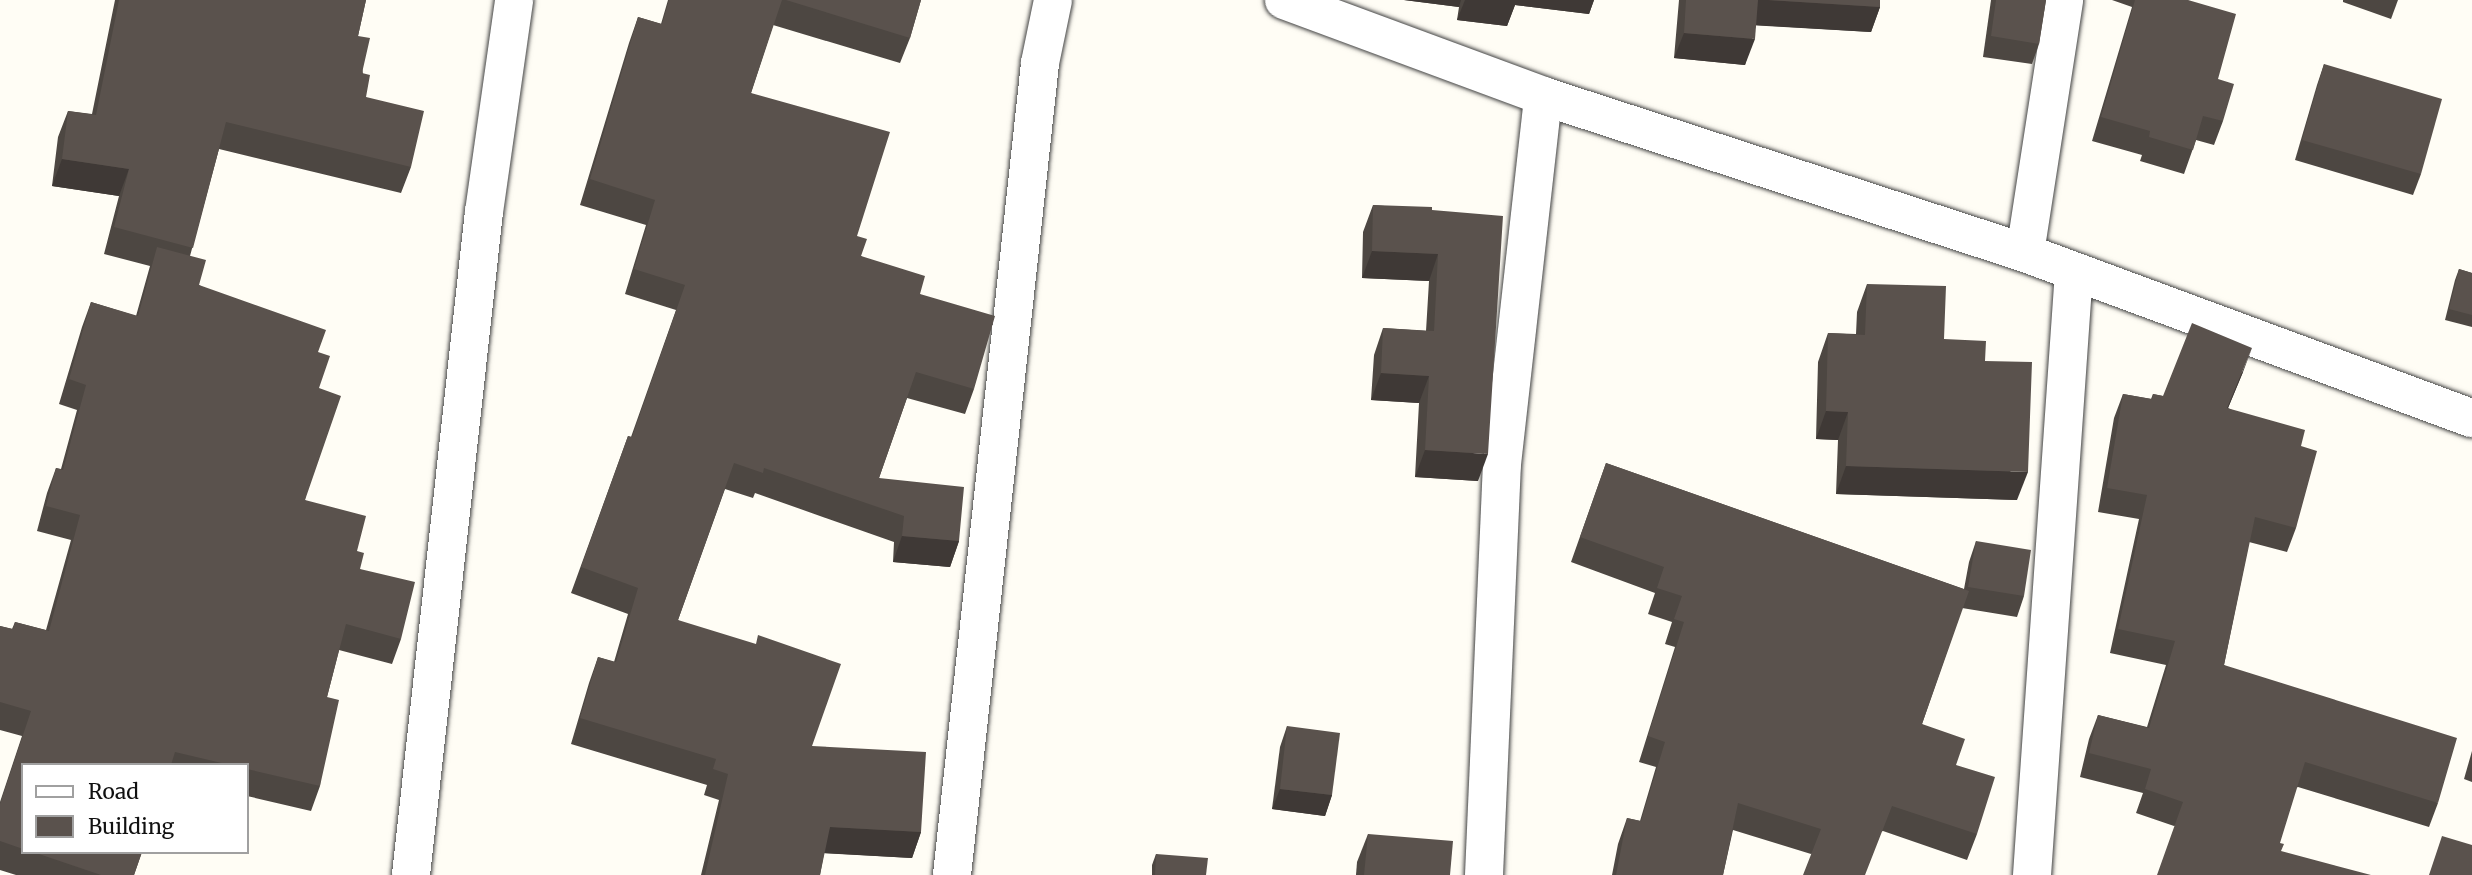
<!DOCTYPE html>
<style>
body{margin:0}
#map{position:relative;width:2472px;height:875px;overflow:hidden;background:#fffdf5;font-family:Merriweather,serif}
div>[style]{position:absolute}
.roads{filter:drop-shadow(0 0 2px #444) drop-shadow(0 0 2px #444)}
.minor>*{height:38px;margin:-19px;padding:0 19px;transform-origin:19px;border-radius:19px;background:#fff}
.wall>*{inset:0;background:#4d4742}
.shaded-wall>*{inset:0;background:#3f3936}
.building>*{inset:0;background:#5a524d}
span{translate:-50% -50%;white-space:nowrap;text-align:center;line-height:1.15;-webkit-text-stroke:7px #fff;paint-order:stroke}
.legend{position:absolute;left:21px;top:763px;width:228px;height:91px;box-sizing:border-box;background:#fff;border:2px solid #a0a0a0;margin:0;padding:9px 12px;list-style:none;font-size:21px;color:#111}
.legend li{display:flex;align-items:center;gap:14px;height:35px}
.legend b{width:35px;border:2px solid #a0a0a0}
</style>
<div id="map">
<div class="roads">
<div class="minor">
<i style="left:1284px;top:0;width:276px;rotate:20.3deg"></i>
<i style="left:1543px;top:96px;width:507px;rotate:18.04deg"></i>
<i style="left:2025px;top:253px;width:476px;rotate:20.3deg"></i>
<i style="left:2025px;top:253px;width:256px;rotate:-81.2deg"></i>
<i style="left:411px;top:875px;width:667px;rotate:-83.72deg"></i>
<i style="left:484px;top:212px;width:214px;rotate:-81.9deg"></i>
<i style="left:952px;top:875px;width:817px;rotate:-83.81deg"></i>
<i style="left:1040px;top:63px;width:64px;rotate:-78.3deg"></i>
<i style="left:1484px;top:875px;width:411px;rotate:-87.5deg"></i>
<i style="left:1502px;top:464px;width:370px;rotate:-83.6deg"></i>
<i style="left:2032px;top:875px;width:604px;rotate:-86.02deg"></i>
</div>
</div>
<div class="wall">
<i style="clip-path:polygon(115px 0,366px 0,358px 36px,366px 97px,411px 167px,401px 193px,219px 149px,190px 256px,199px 285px,318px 352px,319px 388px,305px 500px,357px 551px,360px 569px,401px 639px,392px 664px,339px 650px,327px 697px,320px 786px,311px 811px,247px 796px,247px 765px,23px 765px,23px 852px,142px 852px,134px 875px,16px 875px,0 870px,0 802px,22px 736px,0 730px,0 626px,12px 629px,15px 622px,46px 630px,71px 540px,37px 531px,47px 493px,56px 468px,61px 469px,77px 410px,59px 404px,82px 327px,91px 302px,136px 316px,150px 266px,104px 254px,119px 196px,52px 186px,58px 137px,68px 111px,92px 114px)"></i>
<i style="clip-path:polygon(668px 0,921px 0,910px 38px,900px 63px,773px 25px,751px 93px,857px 236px,861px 256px,920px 294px,974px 389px,965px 414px,907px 398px,879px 478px,959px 541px,950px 567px,893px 562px,894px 542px,755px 493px,753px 498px,725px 489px,678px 620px,812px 746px,921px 832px,912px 858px,824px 853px,820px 875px,701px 875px,719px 800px,704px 795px,707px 785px,571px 744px,589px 683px,598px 657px,614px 662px,628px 614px,571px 593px,628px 436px,631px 437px,676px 310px,625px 294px,646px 225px,580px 205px,629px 43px,638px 17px,661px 24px)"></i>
<i style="clip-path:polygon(1404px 0,1594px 0,1589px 14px,1515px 5px,1507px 26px,1457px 20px,1459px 7px)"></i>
<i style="clip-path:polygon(1679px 0,1880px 0,1880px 7px,1871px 32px,1756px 25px,1745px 65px,1674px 58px)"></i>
<i style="clip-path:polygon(1991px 0,2046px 0,2039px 44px,2032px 64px,1983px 57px)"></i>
<i style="clip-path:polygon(2112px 0,2188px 0,2218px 79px,2223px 121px,2214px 145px,2196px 140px,2184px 174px,2140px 161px,2142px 155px,2092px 141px,2132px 7px)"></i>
<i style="clip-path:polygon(2343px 0,2398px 0,2391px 19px,2343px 2px)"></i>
<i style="clip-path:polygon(2324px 64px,2421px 174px,2413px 195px,2295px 160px,2317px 85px)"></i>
<i style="clip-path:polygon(1373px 205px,1432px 210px,1478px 481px,1415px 477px,1419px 403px,1371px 400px,1374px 355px,1383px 328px,1426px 331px,1429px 281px,1362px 278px,1363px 232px)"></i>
<i style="clip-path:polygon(2459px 269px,2472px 273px,2472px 327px,2445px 320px,2455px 280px)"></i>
<i style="clip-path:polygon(1867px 284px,1944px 339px,1985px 361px,2017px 500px,1836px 494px,1838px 440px,1816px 439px,1818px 362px,1828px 333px,1856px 334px,1857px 312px)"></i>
<i style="clip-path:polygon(2243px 372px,2228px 408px,2301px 446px,2296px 528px,2287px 552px,2249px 542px,2224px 665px,2438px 803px,2429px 827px,2298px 787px,2174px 826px,2136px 813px,2143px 793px,2080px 777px,2089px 739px,2098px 715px,2147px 727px,2166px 665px,2110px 653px,2139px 519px,2098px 512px,2114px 418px,2123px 394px,2151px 399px,2153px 394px,2163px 396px)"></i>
<i style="clip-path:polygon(1606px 463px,1964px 589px,1969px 562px,1976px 541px,2024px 596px,2017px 617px,1962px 608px,1922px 724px,1956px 765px,1977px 834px,1967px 860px,1883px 831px,1811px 854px,1733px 830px,1723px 875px,1612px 875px,1618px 844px,1627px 818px,1640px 821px,1656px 767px,1639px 762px,1675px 647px,1665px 644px,1672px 622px,1648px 614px,1655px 593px,1571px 562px)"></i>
<i style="clip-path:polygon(1287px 726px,1332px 795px,1325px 816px,1272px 809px,1280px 747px)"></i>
<i style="clip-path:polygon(2472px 751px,2472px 782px,2464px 779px)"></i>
<i style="clip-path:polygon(1368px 834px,1450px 875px,1356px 875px,1357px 862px)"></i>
<i style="clip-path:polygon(1156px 854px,1206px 875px,1152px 875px,1152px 865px)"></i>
</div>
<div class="shaded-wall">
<i style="clip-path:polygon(1404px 0,1461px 0,1459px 7px)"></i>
<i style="clip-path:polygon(1465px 0,1594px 0,1589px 14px,1515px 5px,1507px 26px,1457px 20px)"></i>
<i style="clip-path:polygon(1758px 0,1768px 0,1880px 7px,1871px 32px,1749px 25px)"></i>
<i style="clip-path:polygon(1684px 33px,1755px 39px,1745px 65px,1674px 58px)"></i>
<i style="clip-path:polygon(62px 159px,129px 169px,119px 196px,52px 186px)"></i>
<i style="clip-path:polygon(1372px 251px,1438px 254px,1429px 281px,1362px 278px)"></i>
<i style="clip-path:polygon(2252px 348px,2243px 372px,2218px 432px,2227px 408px)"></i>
<i style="clip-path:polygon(1381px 373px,1429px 376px,1419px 403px,1371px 400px)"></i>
<i style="clip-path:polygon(1826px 411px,1848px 412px,1838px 440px,1816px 439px)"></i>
<i style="clip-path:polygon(1425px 450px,1488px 454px,1478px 481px,1415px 477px)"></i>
<i style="clip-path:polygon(1846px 466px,2028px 472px,2017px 500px,1836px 494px)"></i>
<i style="clip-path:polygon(902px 536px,959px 541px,950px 567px,893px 562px)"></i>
<i style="clip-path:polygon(1280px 789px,1332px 795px,1325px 816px,1272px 809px)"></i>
<i style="clip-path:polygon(830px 827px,921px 832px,912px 858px,821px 853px)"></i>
</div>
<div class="building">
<i style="clip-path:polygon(119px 0,366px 0,358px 36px,370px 38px,362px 73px,370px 75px,366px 97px,424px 111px,411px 167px,226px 122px,193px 248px,114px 227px,129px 169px,62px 159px,68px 111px,96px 115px)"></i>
<i style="clip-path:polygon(669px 0,782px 0,751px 93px,890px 132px,857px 236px,867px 239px,861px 256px,925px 276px,920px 294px,995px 316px,974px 389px,916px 372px,879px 478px,964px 487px,959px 541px,902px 536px,904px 516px,764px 468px,763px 473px,734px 463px,678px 620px,756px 644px,758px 635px,841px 664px,812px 746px,926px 752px,921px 832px,830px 827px,820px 875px,705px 875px,728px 774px,713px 769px,716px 759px,580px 718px,598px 657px,616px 662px,638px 588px,581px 567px,628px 436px,632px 437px,685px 285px,634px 269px,655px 200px,590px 179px,638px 17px,662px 24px)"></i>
<i style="clip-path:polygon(786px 0,921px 0,910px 38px)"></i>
<i style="clip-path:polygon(1686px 0,1758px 0,1755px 39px,1684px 33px)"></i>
<i style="clip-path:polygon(1768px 0,1880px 0,1880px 7px)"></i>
<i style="clip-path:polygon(1996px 0,2046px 0,2039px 44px,1991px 36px)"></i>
<i style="clip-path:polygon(2135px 0,2188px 0,2236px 14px,2218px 79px,2234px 84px,2223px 121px,2203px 116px,2193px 150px,2149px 137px,2150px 131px,2101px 117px)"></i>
<i style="clip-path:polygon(2324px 64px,2442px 99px,2421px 174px,2302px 140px)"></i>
<i style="clip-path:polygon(1373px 205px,1432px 207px,1432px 210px,1503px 216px,1488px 454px,1425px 450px,1429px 376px,1381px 373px,1383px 328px,1434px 331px,1438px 254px,1372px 251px)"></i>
<i style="clip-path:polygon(157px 247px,206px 260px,199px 285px,326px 330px,318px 352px,330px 356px,319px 388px,341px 396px,305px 500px,366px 516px,357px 551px,364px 553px,360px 569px,415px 582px,401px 639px,346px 624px,327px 697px,339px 700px,320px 786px,247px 769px,247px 765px,230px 765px,175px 752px,171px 765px,23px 765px,23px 849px,0 841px,0 804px,31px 711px,0 702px,0 626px,13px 629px,15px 622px,49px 631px,80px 515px,46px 506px,56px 468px,63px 470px,86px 385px,69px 379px,91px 302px,138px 316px)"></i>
<i style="clip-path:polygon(2459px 269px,2472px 273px,2472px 315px,2449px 309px)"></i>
<i style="clip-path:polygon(1867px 284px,1946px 286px,1944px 339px,1986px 341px,1985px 361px,2032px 362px,2028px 472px,1846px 466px,1848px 412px,1826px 411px,1828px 333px,1865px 335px)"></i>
<i style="clip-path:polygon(2192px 323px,2252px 348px,2227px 408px,2305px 430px,2301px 446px,2317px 451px,2296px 528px,2255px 517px,2224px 665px,2457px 738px,2438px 803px,2305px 762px,2280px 843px,2284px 844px,2281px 851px,2371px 875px,2157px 875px,2183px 802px,2145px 789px,2151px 769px,2089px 753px,2098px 715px,2149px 728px,2175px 641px,2118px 629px,2147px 495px,2107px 488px,2123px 394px,2152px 399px,2153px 394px,2163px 396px)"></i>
<i style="clip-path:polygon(1606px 463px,1969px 591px,1922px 724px,1965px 739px,1956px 765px,1995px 777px,1977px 834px,1892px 806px,1865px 875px,1803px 875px,1821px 829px,1738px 803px,1723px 875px,1616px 875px,1627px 818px,1641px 821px,1665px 742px,1648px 736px,1684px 622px,1674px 619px,1682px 596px,1657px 588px,1664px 567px,1580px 537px)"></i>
<i style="clip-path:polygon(1976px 541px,2031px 550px,2024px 596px,1968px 587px)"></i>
<i style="clip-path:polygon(1287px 726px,1340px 733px,1332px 795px,1280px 789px)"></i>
<i style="clip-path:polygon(1368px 834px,1453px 841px,1450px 875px,1364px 875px)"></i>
<i style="clip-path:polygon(2442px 836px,2472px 845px,2472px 875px,2429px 875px)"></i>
<i style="clip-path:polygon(33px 852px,142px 852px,134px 875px,101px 875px)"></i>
<i style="clip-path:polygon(1156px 854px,1208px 858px,1206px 875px,1155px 875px)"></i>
</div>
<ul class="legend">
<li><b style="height:9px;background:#fff"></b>Road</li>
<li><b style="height:19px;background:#5a524d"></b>Building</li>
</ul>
</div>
